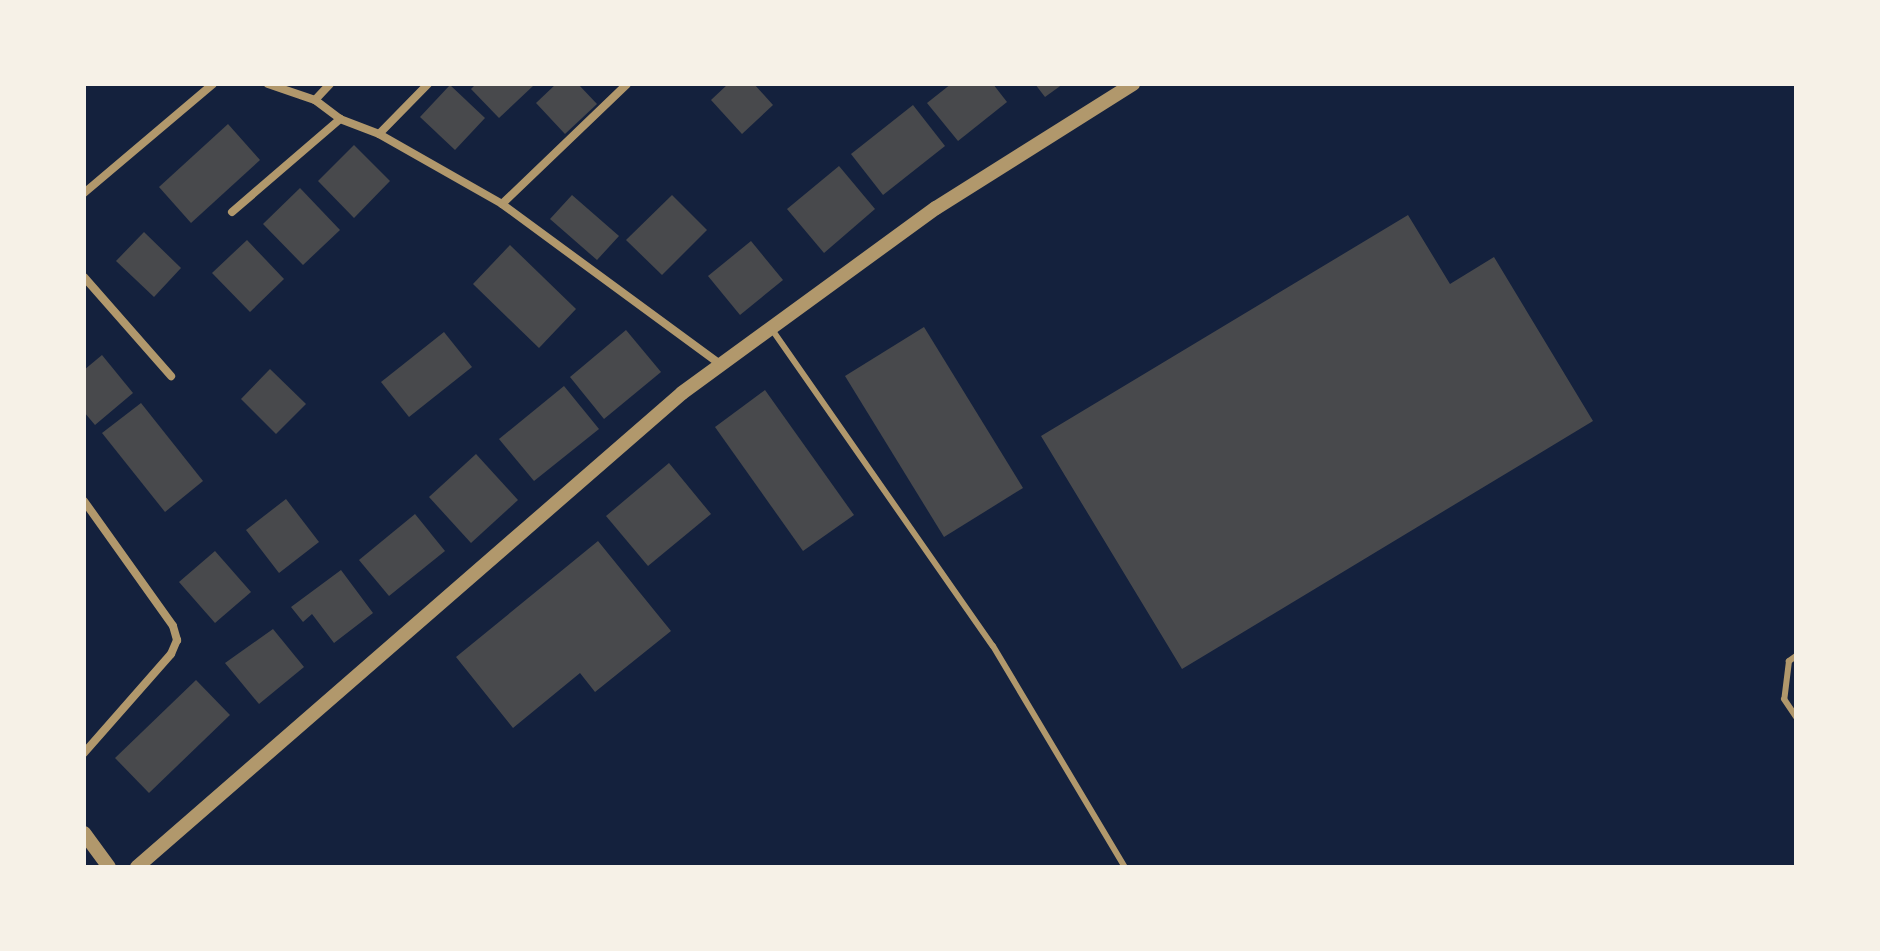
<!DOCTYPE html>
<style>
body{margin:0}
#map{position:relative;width:1880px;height:951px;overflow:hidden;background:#14213d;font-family:"Alegreya Sans",sans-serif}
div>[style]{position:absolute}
.building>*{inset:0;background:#48494c}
.service>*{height:6px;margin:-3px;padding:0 3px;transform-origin:3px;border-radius:3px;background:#b1986c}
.minor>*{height:8px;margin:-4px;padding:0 4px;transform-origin:4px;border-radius:4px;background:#b1986c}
.tertiary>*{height:14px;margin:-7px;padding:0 7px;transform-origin:7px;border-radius:7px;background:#b1986c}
span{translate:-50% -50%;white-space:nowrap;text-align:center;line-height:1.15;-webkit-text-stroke:6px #f6f1e7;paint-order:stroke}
.frame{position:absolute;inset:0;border:86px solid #f6f1e7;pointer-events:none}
</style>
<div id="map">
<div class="building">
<i style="clip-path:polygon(476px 84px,531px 84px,533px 86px,499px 118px,471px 89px)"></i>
<i style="clip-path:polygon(556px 84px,578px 84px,597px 104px,565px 134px,536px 103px)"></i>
<i style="clip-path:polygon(728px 84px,754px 84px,773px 105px,742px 134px,711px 100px)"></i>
<i style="clip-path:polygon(951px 84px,993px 84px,1007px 102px,958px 141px,927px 103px)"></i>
<i style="clip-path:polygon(1035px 84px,1063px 84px,1045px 97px)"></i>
<i style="clip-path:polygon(450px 85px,485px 118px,455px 150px,420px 117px)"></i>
<i style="clip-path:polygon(913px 105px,945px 146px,883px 195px,851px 154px)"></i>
<i style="clip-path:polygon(228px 124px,260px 160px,191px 223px,159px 187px)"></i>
<i style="clip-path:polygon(354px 145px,390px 181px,354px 218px,318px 181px)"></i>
<i style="clip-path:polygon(839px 166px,875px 209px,824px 253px,787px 209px)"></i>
<i style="clip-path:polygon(300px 188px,340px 230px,303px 265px,263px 224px)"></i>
<i style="clip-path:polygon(572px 195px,619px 236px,597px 260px,550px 219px)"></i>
<i style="clip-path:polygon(672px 195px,707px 230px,662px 275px,626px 240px)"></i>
<i style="clip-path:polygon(1408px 215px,1450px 284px,1494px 257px,1593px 421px,1182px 669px,1041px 436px)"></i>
<i style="clip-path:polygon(144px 232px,181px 268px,154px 297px,116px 261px)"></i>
<i style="clip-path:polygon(247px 240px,284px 279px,250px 312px,212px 273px)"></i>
<i style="clip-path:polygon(751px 241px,783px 280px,740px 315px,708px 276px)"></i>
<i style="clip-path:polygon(510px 245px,576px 309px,539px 348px,473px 284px)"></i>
<i style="clip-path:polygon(924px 327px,1023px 488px,944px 537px,845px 376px)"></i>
<i style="clip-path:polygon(626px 330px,661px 372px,604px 419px,570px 377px)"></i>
<i style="clip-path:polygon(444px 332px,472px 367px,409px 417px,381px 382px)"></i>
<i style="clip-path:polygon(102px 355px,133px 393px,95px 425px,84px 412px,84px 370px)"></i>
<i style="clip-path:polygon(270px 369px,306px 404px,276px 434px,241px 399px)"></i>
<i style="clip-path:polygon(564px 386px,599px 429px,534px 481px,499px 439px)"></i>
<i style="clip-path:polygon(765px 390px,854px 515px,803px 551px,715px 427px)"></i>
<i style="clip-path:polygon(141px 403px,203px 481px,165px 512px,102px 433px)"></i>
<i style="clip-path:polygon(476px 454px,518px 500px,471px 543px,429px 497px)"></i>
<i style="clip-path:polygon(669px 463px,711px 514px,648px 566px,606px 516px)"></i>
<i style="clip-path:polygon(286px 499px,319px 542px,279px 573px,246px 530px)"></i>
<i style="clip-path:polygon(415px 514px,445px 551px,389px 596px,359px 560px)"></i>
<i style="clip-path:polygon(598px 541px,671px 631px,595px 692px,580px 673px,513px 728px,456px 657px)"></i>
<i style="clip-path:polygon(215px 551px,251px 592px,215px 623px,179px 582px)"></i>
<i style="clip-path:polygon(341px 570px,373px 613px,334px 643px,312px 614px,303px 622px,291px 607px)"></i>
<i style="clip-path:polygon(273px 629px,304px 667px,259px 704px,225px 663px)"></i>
<i style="clip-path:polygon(196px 680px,230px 715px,149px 793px,115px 758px)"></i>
</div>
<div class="service">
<i style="left:773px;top:331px;width:384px;rotate:55.1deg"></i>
<i style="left:993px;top:646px;width:257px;rotate:59.2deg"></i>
<i style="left:1796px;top:656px;width:9px;rotate:144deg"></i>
<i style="left:1789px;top:661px;width:38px;rotate:97deg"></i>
<i style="left:1784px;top:699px;width:22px;rotate:56deg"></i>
</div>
<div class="minor">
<i style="left:268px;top:84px;width:50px;rotate:18.8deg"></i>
<i style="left:315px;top:100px;width:31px;rotate:37deg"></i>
<i style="left:340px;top:119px;width:42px;rotate:21deg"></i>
<i style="left:379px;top:134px;width:142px;rotate:29.6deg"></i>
<i style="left:502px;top:204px;width:270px;rotate:36.3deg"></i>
<i style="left:315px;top:100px;width:22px;rotate:-47deg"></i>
<i style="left:379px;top:134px;width:70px;rotate:-45.6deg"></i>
<i style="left:84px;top:193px;width:169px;rotate:-40.2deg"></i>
<i style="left:502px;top:204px;width:173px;rotate:-43.8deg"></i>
<i style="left:232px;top:212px;width:143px;rotate:-40.7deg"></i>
<i style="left:84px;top:277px;width:132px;rotate:48.7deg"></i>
<i style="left:84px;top:501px;width:153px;rotate:54.5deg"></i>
<i style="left:173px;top:626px;width:15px;rotate:74deg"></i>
<i style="left:177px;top:640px;width:15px;rotate:113deg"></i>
<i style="left:171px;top:654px;width:132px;rotate:131.3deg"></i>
</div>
<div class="tertiary">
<i style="left:84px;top:833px;width:42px;rotate:53.7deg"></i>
<i style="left:137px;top:867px;width:722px;rotate:-41.01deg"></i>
<i style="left:682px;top:393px;width:314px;rotate:-36.1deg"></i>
<i style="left:936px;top:208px;width:233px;rotate:-32.2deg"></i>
</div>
<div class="frame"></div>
</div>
